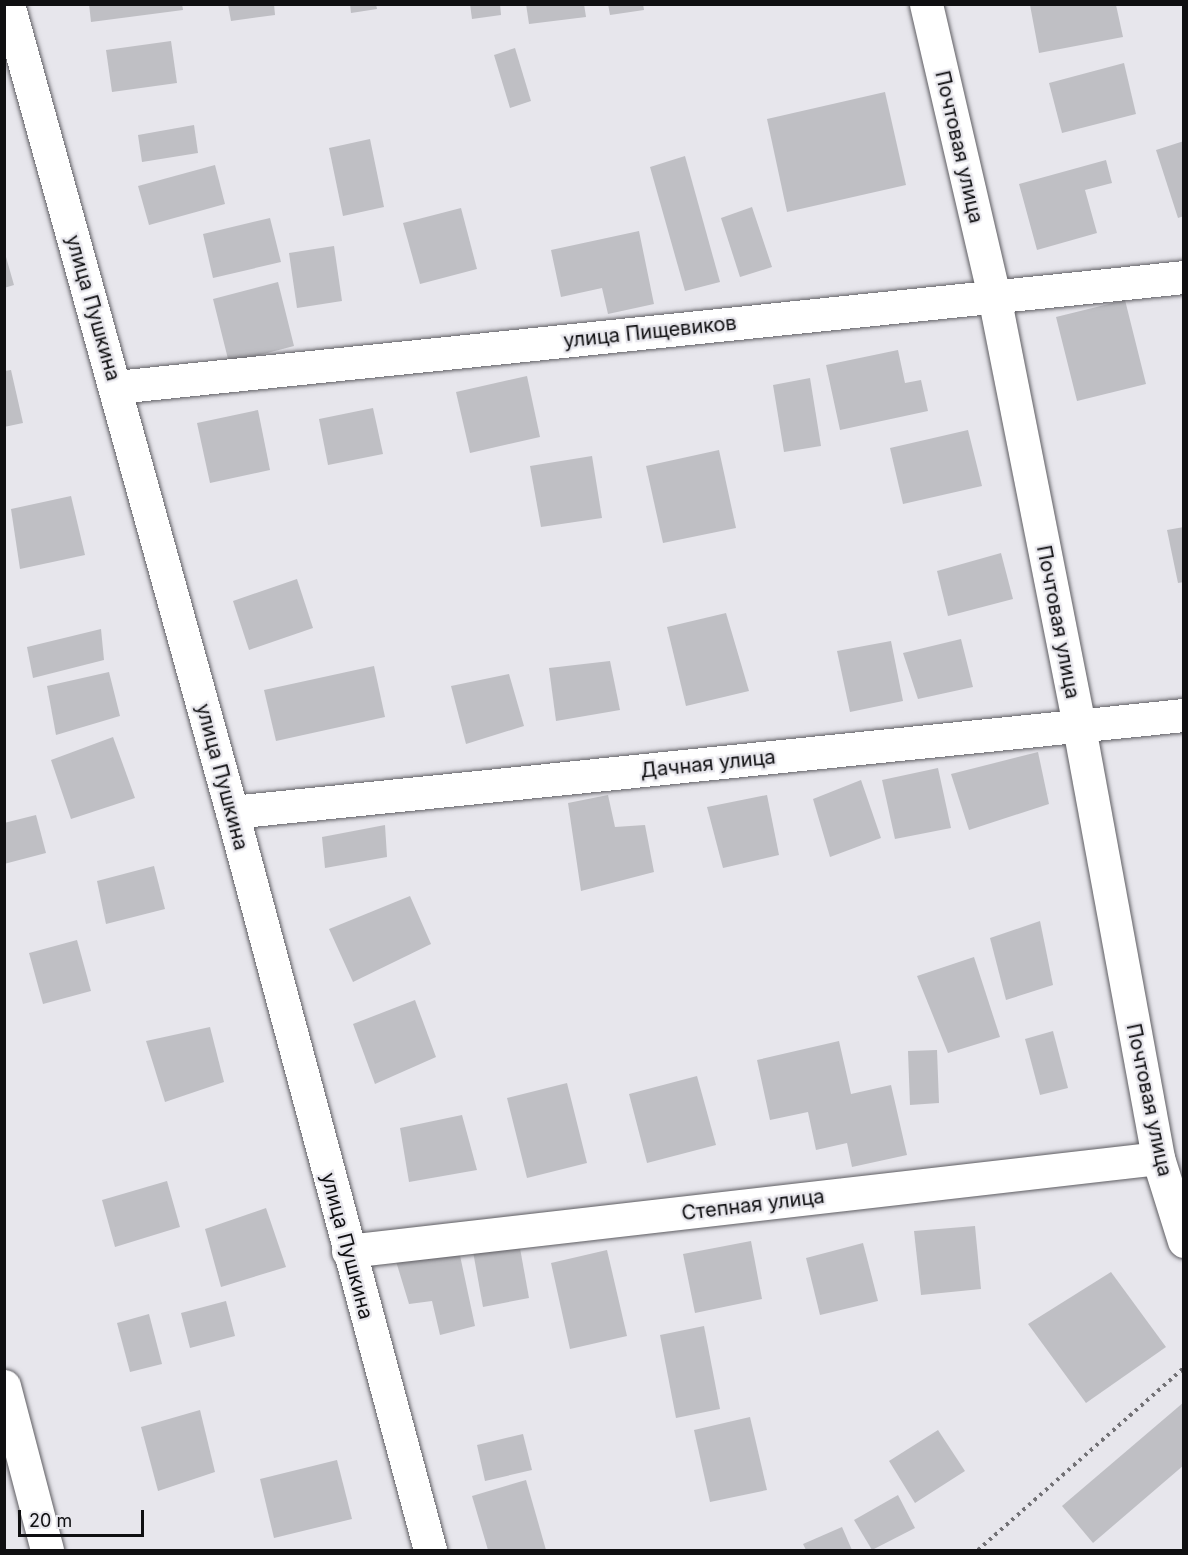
<!DOCTYPE html>
<meta charset="utf-8">
<style>
body{margin:0}
#map{position:relative;width:1188px;height:1555px;overflow:hidden;background:#e7e6ec;font-family:Inter,sans-serif}
div>[style]{position:absolute}
.building>*{inset:0;background:#bfbfc4}
.path>*{height:4px;margin-top:-2px;transform-origin:0;background:repeating-linear-gradient(90deg,#727175 0 3px,transparent 0 7.5px)}
.roads{filter:drop-shadow(0 0 2px #5f5e63) drop-shadow(0 0 2px #5f5e63)}
.minor>*{height:33px;margin:-16.5px;padding:0 16.5px;transform-origin:16.5px;border-radius:16.5px;background:#fff}
span{translate:-50% -50%;white-space:nowrap;text-align:center;line-height:1.15;-webkit-text-stroke:4.5px #e7e6ec;paint-order:stroke}
.street-label{font-size:20px;color:#0f0f11}
.frame{position:absolute;inset:0;border:6px solid #0f0f11;pointer-events:none}
.scale{position:absolute;left:18px;top:1510px;width:126px;height:27px;box-sizing:border-box;border:3px solid #0f0f11;border-top:0;padding-left:8px;font-size:18px;line-height:21px;white-space:nowrap;color:#0f0f11;-webkit-text-stroke:4px #e7e6ec;paint-order:stroke}
</style>
<div id="map">
<div class="building">
<i style="clip-path:polygon(89px 4px,182px 4px,183px 10px,91px 22px)"></i>
<i style="clip-path:polygon(228px 4px,274px 4px,275px 15px,231px 21px)"></i>
<i style="clip-path:polygon(350px 4px,376px 4px,377px 9px,351px 13px)"></i>
<i style="clip-path:polygon(470px 4px,500px 4px,501px 15px,472px 19px)"></i>
<i style="clip-path:polygon(526px 4px,584px 4px,586px 17px,529px 24px)"></i>
<i style="clip-path:polygon(608px 4px,643px 4px,644px 10px,610px 15px)"></i>
<i style="clip-path:polygon(1030px 5px,1116px 5px,1123px 37px,1039px 53px)"></i>
<i style="clip-path:polygon(171px 41px,177px 83px,112px 92px,106px 50px)"></i>
<i style="clip-path:polygon(515px 48px,531px 101px,510px 108px,494px 55px)"></i>
<i style="clip-path:polygon(1124px 63px,1136px 114px,1062px 133px,1049px 83px)"></i>
<i style="clip-path:polygon(885px 92px,906px 185px,787px 212px,767px 119px)"></i>
<i style="clip-path:polygon(194px 125px,198px 153px,142px 162px,138px 135px)"></i>
<i style="clip-path:polygon(370px 139px,384px 207px,343px 216px,329px 148px)"></i>
<i style="clip-path:polygon(1184px 141px,1184px 216px,1178px 218px,1156px 150px)"></i>
<i style="clip-path:polygon(685px 156px,720px 282px,685px 291px,650px 167px)"></i>
<i style="clip-path:polygon(1106px 160px,1112px 183px,1085px 190px,1097px 233px,1037px 250px,1019px 184px)"></i>
<i style="clip-path:polygon(215px 165px,225px 204px,149px 225px,138px 186px)"></i>
<i style="clip-path:polygon(752px 207px,772px 267px,740px 277px,721px 218px)"></i>
<i style="clip-path:polygon(461px 208px,477px 269px,420px 284px,403px 223px)"></i>
<i style="clip-path:polygon(270px 218px,281px 262px,213px 278px,203px 234px)"></i>
<i style="clip-path:polygon(639px 231px,654px 304px,608px 314px,602px 288px,561px 297px,551px 250px)"></i>
<i style="clip-path:polygon(334px 246px,342px 301px,297px 308px,289px 253px)"></i>
<i style="clip-path:polygon(4px 250px,14px 285px,4px 288px)"></i>
<i style="clip-path:polygon(278px 282px,294px 346px,229px 363px,213px 299px)"></i>
<i style="clip-path:polygon(1125px 300px,1146px 384px,1077px 401px,1056px 317px)"></i>
<i style="clip-path:polygon(898px 350px,905px 383px,921px 380px,928px 411px,840px 430px,826px 365px)"></i>
<i style="clip-path:polygon(11px 370px,23px 423px,4px 427px,4px 371px)"></i>
<i style="clip-path:polygon(527px 376px,540px 437px,470px 453px,456px 392px)"></i>
<i style="clip-path:polygon(810px 378px,821px 446px,784px 452px,773px 385px)"></i>
<i style="clip-path:polygon(373px 408px,383px 454px,328px 465px,319px 419px)"></i>
<i style="clip-path:polygon(258px 410px,270px 470px,210px 483px,197px 423px)"></i>
<i style="clip-path:polygon(968px 430px,982px 486px,903px 504px,890px 448px)"></i>
<i style="clip-path:polygon(719px 450px,736px 528px,663px 543px,646px 466px)"></i>
<i style="clip-path:polygon(592px 456px,602px 518px,541px 527px,530px 466px)"></i>
<i style="clip-path:polygon(71px 496px,85px 555px,20px 569px,11px 509px)"></i>
<i style="clip-path:polygon(1184px 527px,1184px 582px,1178px 583px,1167px 530px)"></i>
<i style="clip-path:polygon(1001px 553px,1013px 599px,948px 616px,937px 571px)"></i>
<i style="clip-path:polygon(297px 579px,313px 628px,249px 650px,233px 601px)"></i>
<i style="clip-path:polygon(726px 613px,749px 691px,686px 706px,667px 627px)"></i>
<i style="clip-path:polygon(101px 629px,104px 660px,33px 678px,27px 647px)"></i>
<i style="clip-path:polygon(961px 639px,973px 687px,918px 699px,903px 653px)"></i>
<i style="clip-path:polygon(891px 641px,903px 701px,850px 712px,837px 651px)"></i>
<i style="clip-path:polygon(610px 661px,620px 710px,556px 721px,549px 668px)"></i>
<i style="clip-path:polygon(374px 666px,385px 717px,276px 741px,264px 690px)"></i>
<i style="clip-path:polygon(109px 672px,120px 716px,56px 735px,47px 686px)"></i>
<i style="clip-path:polygon(509px 674px,524px 726px,466px 744px,451px 686px)"></i>
<i style="clip-path:polygon(113px 737px,135px 798px,71px 819px,51px 760px)"></i>
<i style="clip-path:polygon(1038px 752px,1049px 804px,969px 830px,951px 774px)"></i>
<i style="clip-path:polygon(938px 768px,951px 828px,895px 839px,882px 780px)"></i>
<i style="clip-path:polygon(861px 780px,881px 838px,830px 857px,813px 799px)"></i>
<i style="clip-path:polygon(608px 795px,615px 827px,645px 825px,654px 872px,581px 891px,568px 803px)"></i>
<i style="clip-path:polygon(767px 795px,779px 855px,723px 868px,707px 807px)"></i>
<i style="clip-path:polygon(36px 815px,46px 853px,4px 864px,4px 823px)"></i>
<i style="clip-path:polygon(385px 825px,387px 857px,325px 868px,322px 837px)"></i>
<i style="clip-path:polygon(154px 866px,165px 909px,106px 924px,97px 881px)"></i>
<i style="clip-path:polygon(410px 896px,431px 944px,353px 982px,329px 929px)"></i>
<i style="clip-path:polygon(1040px 921px,1053px 985px,1006px 1000px,990px 938px)"></i>
<i style="clip-path:polygon(77px 940px,91px 991px,43px 1004px,29px 953px)"></i>
<i style="clip-path:polygon(974px 957px,1000px 1037px,948px 1053px,917px 976px)"></i>
<i style="clip-path:polygon(415px 1000px,436px 1057px,375px 1084px,353px 1024px)"></i>
<i style="clip-path:polygon(210px 1027px,224px 1082px,165px 1102px,146px 1041px)"></i>
<i style="clip-path:polygon(1053px 1031px,1068px 1088px,1040px 1095px,1025px 1039px)"></i>
<i style="clip-path:polygon(839px 1041px,851px 1094px,891px 1085px,907px 1155px,852px 1167px,847px 1143px,816px 1150px,808px 1112px,770px 1120px,757px 1060px)"></i>
<i style="clip-path:polygon(937px 1050px,939px 1103px,910px 1105px,908px 1051px)"></i>
<i style="clip-path:polygon(697px 1076px,716px 1145px,647px 1163px,629px 1094px)"></i>
<i style="clip-path:polygon(567px 1083px,587px 1163px,527px 1178px,507px 1098px)"></i>
<i style="clip-path:polygon(462px 1115px,477px 1170px,409px 1182px,400px 1128px)"></i>
<i style="clip-path:polygon(167px 1181px,180px 1227px,115px 1247px,102px 1200px)"></i>
<i style="clip-path:polygon(266px 1208px,286px 1267px,221px 1287px,205px 1229px)"></i>
<i style="clip-path:polygon(975px 1226px,981px 1289px,921px 1295px,914px 1231px)"></i>
<i style="clip-path:polygon(518px 1237px,529px 1298px,483px 1307px,472px 1246px)"></i>
<i style="clip-path:polygon(751px 1241px,762px 1299px,695px 1313px,683px 1254px)"></i>
<i style="clip-path:polygon(863px 1243px,878px 1301px,820px 1315px,806px 1258px)"></i>
<i style="clip-path:polygon(458px 1246px,475px 1326px,440px 1335px,432px 1301px,409px 1304px,395px 1258px)"></i>
<i style="clip-path:polygon(607px 1250px,627px 1336px,570px 1349px,551px 1263px)"></i>
<i style="clip-path:polygon(1111px 1272px,1166px 1347px,1086px 1403px,1028px 1324px)"></i>
<i style="clip-path:polygon(226px 1301px,235px 1336px,190px 1348px,181px 1313px)"></i>
<i style="clip-path:polygon(149px 1314px,162px 1364px,130px 1372px,117px 1323px)"></i>
<i style="clip-path:polygon(704px 1326px,720px 1409px,676px 1418px,660px 1335px)"></i>
<i style="clip-path:polygon(1184px 1402px,1184px 1465px,1093px 1543px,1062px 1506px)"></i>
<i style="clip-path:polygon(200px 1410px,215px 1472px,158px 1491px,141px 1427px)"></i>
<i style="clip-path:polygon(750px 1417px,767px 1490px,710px 1502px,694px 1430px)"></i>
<i style="clip-path:polygon(938px 1430px,965px 1471px,915px 1503px,889px 1461px)"></i>
<i style="clip-path:polygon(523px 1434px,532px 1470px,485px 1481px,477px 1445px)"></i>
<i style="clip-path:polygon(337px 1460px,352px 1519px,274px 1538px,260px 1479px)"></i>
<i style="clip-path:polygon(526px 1480px,546px 1550px,488px 1550px,472px 1496px)"></i>
<i style="clip-path:polygon(898px 1495px,915px 1528px,872px 1550px,854px 1520px)"></i>
<i style="clip-path:polygon(842px 1527px,852px 1550px,806px 1550px,803px 1544px)"></i>
</div>
<div class="path">
<i style="left:978px;top:1550px;width:275px;rotate:-41.5deg"></i>
</div>
<div class="roads">
<div class="minor">
<i style="left:8px;top:4px;width:838px;rotate:74.51deg"></i>
<i style="left:232px;top:812px;width:764px;rotate:74.98deg"></i>
<i style="left:926px;top:4px;width:300px;rotate:76.9deg"></i>
<i style="left:994px;top:296px;width:439px;rotate:78.8deg"></i>
<i style="left:1079px;top:727px;width:438px;rotate:79.6deg"></i>
<i style="left:1158px;top:1158px;width:87px;rotate:72.6deg"></i>
<i style="left:116px;top:387px;width:1074px;rotate:-5.88deg"></i>
<i style="left:232px;top:812px;width:957px;rotate:-5.82deg"></i>
<i style="left:348px;top:1251px;width:815px;rotate:-6.55deg"></i>
<i style="left:4px;top:1386px;width:170px;rotate:75.3deg"></i>
</div>
</div>
<div class="street-label">
<span style="left:959px;top:147px;rotate:77deg">Почтовая улица</span>
<span style="left:93px;top:308px;rotate:74deg">улица Пушкина</span>
<span style="left:650px;top:332px;rotate:-6deg">улица Пищевиков</span>
<span style="left:1058px;top:622px;rotate:79deg">Почтовая улица</span>
<span style="left:708px;top:764px;rotate:-6deg">Дачная улица</span>
<span style="left:222px;top:777px;rotate:75deg">улица Пушкина</span>
<span style="left:1149px;top:1100px;rotate:78deg">Почтовая улица</span>
<span style="left:753px;top:1205px;rotate:-7deg">Степная улица</span>
<span style="left:347px;top:1246px;rotate:75deg">улица Пушкина</span>
</div>
<div class="frame"></div>
<div class="scale">20 m</div>
</div>
